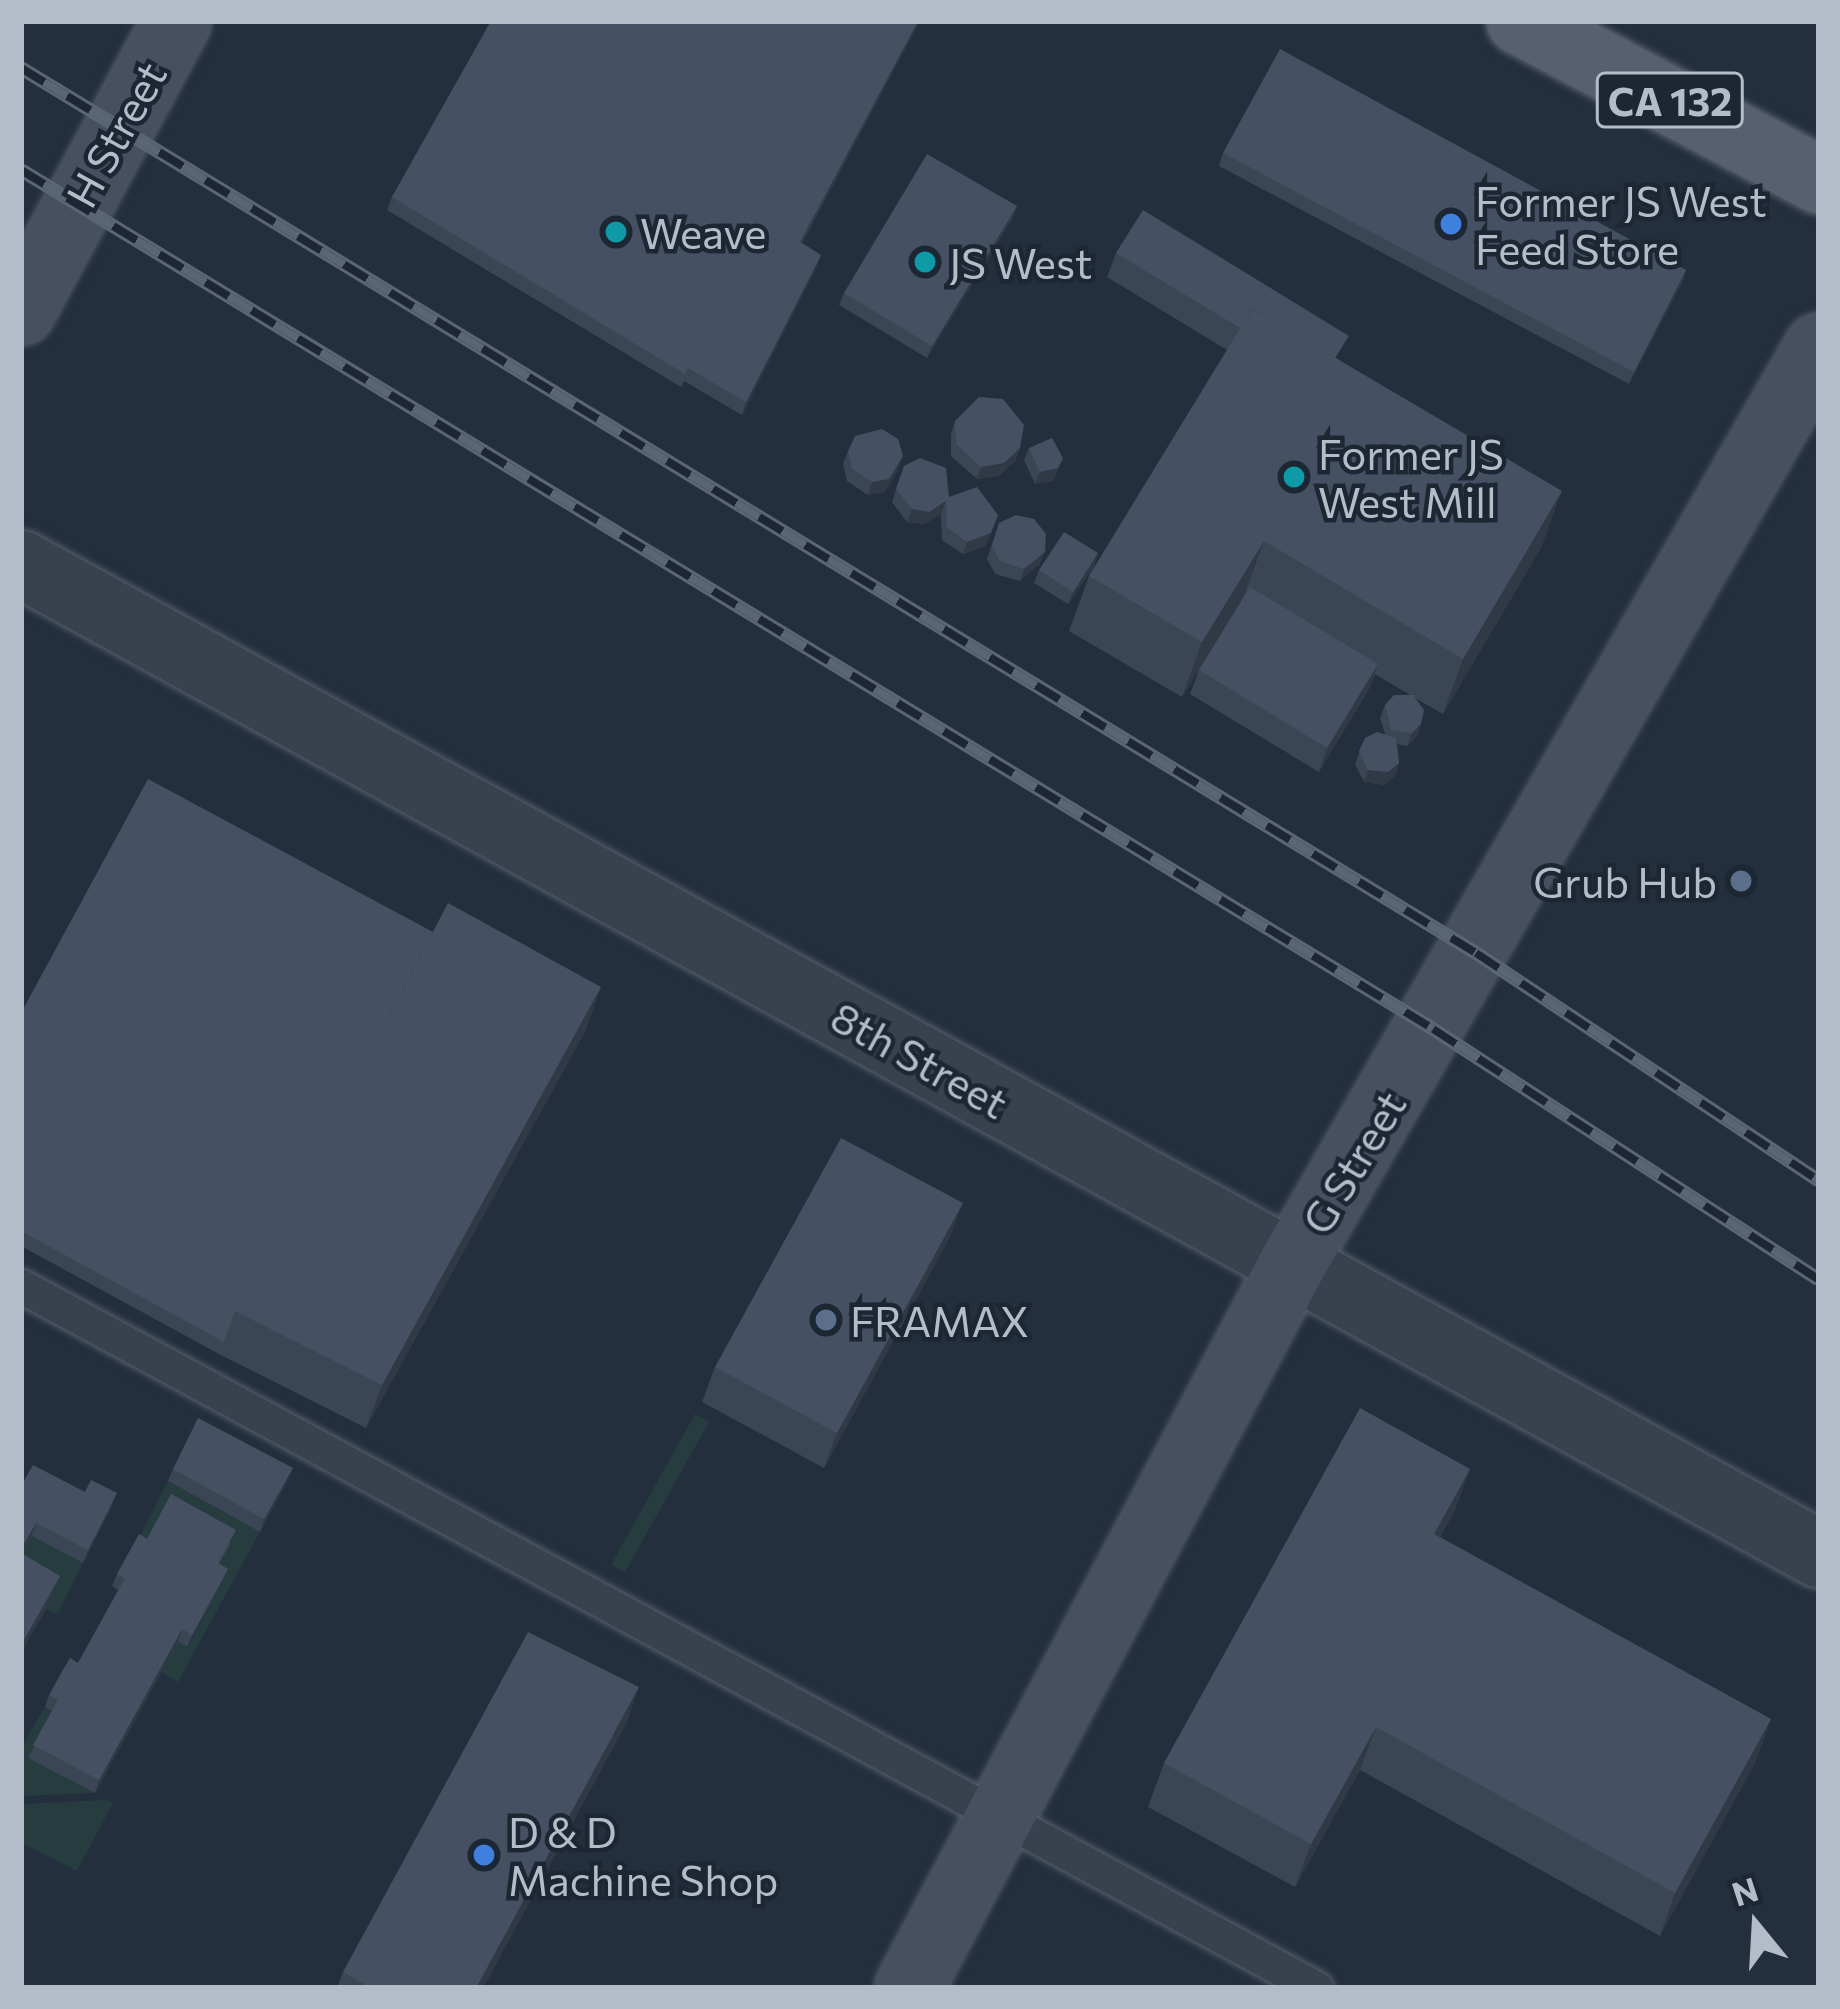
<!DOCTYPE html>
<style>
body{margin:0}
#map{position:relative;width:1840px;height:2009px;overflow:hidden;background:#242f3e;font-family:Commissioner,sans-serif}
div>[style]{position:absolute}
.green>*{inset:0;background:#263c3f}
.roads{filter:drop-shadow(0 0 3px #565f6c) drop-shadow(0 0 3px #565f6c)}
.lane>*{height:33px;margin:-16.5px;padding:0 16.5px;transform-origin:16.5px;border-radius:16.5px;background:#38414e}
.street>*{height:66px;margin:-33px;padding:0 33px;transform-origin:33px;border-radius:33px;background:#38414e}
.secondary>*{height:66px;margin:-33px;padding:0 33px;transform-origin:33px;border-radius:33px;background:#465061}
.primary>*{height:66px;margin:-33px;padding:0 33px;transform-origin:33px;border-radius:33px;background:#56606e}
.rail>*{height:14px;margin-top:-7px;transform-origin:0;background:repeating-linear-gradient(90deg,#1d2633 0 27px,#5a6575 0 54px);box-sizing:border-box;border-block:3px solid #5a6575}
.wall>*{inset:0;background:#3b4654}
.shaded-wall>*{inset:0;background:#303945}
.building>*{inset:0;background:#455162}
.dots>*{width:33px;height:33px;translate:-50% -50%;box-sizing:border-box;border:6px solid #1d2633;border-radius:50%}
span{translate:-50% -50%;white-space:nowrap;text-align:center;line-height:1.15;-webkit-text-stroke:9px #1d2633;paint-order:stroke}
.shield-label span{padding:3px 9px;background:#1d2633;border:3px solid;border-radius:9px;-webkit-text-stroke-width:0}
.shield-label{font-size:39px;color:#b4bcc9;font-weight:700}
.street-label{font-size:42px;color:#b4bcc9}
.poi-label{font-size:42px;color:#b4bcc9}
.left{translate:0 -50%;text-align:left}
.right{translate:-100% -50%;text-align:right}
.frame{position:absolute;inset:0;border:24px solid #b4bcc9;pointer-events:none}
.north{position:absolute;left:1696px;top:1865px;width:120px;height:120px;-webkit-text-stroke:9px #1d2633;paint-order:stroke;rotate:342deg;font-size:33px;font-weight:700;line-height:48px;text-align:center;color:#b4bcc9}
.north::after{content:'';display:block;margin:auto;width:42px;height:54px;background:#b4bcc9;clip-path:polygon(50% 0,100% 100%,50% 72%,0 100%)}
</style>
<div id="map">
<div class="green">
<i style="clip-path:polygon(695px 1414px,709px 1422px,625px 1572px,611px 1565px)"></i>
<i style="clip-path:polygon(168px 1481px,260px 1532px,178px 1682px,161px 1672px,177px 1642px,188px 1647px,223px 1582px,135px 1546px)"></i>
<i style="clip-path:polygon(21px 1530px,83px 1563px,58px 1614px,46px 1609px,51px 1601px,21px 1558px)"></i>
<i style="clip-path:polygon(45px 1707px,53px 1712px,29px 1758px,95px 1793px,21px 1796px,21px 1748px)"></i>
<i style="clip-path:polygon(106px 1800px,113px 1803px,77px 1871px,21px 1843px,21px 1804px)"></i>
</div>
<div class="roads">
<div class="lane">
<i style="left:21px;top:1286px;width:1473px;rotate:28.46deg"></i>
</div>
<div class="street">
<i style="left:21px;top:564px;width:2053px;rotate:28.84deg"></i>
</div>
<div class="secondary">
<i style="left:21px;top:311px;width:329px;rotate:-61.7deg"></i>
<i style="left:909px;top:1988px;width:820px;rotate:-62.09deg"></i>
<i style="left:1293px;top:1263px;width:1056px;rotate:-60.13deg"></i>
</div>
<div class="primary">
<i style="left:1520px;top:21px;width:339px;rotate:28deg"></i>
</div>
</div>
<div class="rail">
<i style="left:21px;top:68px;width:1703px;rotate:31.31deg"></i>
<i style="left:1476px;top:953px;width:412px;rotate:33.6deg"></i>
<i style="left:21px;top:170px;width:1653px;rotate:31.31deg"></i>
<i style="left:1433px;top:1029px;width:460px;rotate:33deg"></i>
</div>
<div class="wall">
<i style="clip-path:polygon(491px 21px,920px 21px,802px 243px,821px 255px,742px 415px,684px 381px,681px 387px,387px 210px,392px 197px)"></i>
<i style="clip-path:polygon(1223px 153px,1686px 270px,1682px 283px,1629px 384px,1219px 166px)"></i>
<i style="clip-path:polygon(1017px 206px,1012px 219px,927px 358px,839px 305px,844px 293px)"></i>
<i style="clip-path:polygon(1116px 253px,1340px 360px,1542px 546px,1443px 714px,1415px 698px,1421px 724px,1417px 736px,1407px 746px,1397px 744px,1399px 763px,1395px 776px,1384px 785px,1364px 782px,1355px 764px,1365px 738px,1385px 734px,1380px 718px,1385px 705px,1410px 695px,1375px 674px,1369px 689px,1319px 772px,1190px 694px,1199px 670px,1244px 596px,1182px 697px,1069px 631px,1089px 576px,1227px 350px,1107px 277px)"></i>
<i style="clip-path:polygon(955px 421px,1020px 448px,1015px 461px,999px 476px,977px 479px,951px 456px,951px 434px)"></i>
<i style="clip-path:polygon(1029px 448px,1063px 458px,1053px 481px,1035px 484px,1024px 460px)"></i>
<i style="clip-path:polygon(848px 451px,898px 469px,885px 492px,868px 495px,847px 481px,843px 464px)"></i>
<i style="clip-path:polygon(904px 466px,949px 497px,986px 546px,963px 554px,942px 540px,941px 514px,924px 524px,907px 522px,892px 502px)"></i>
<i style="clip-path:polygon(999px 523px,1040px 564px,1020px 581px,995px 574px,987px 559px)"></i>
<i style="clip-path:polygon(1098px 553px,1094px 566px,1068px 604px,1034px 583px,1039px 570px)"></i>
<i style="clip-path:polygon(21px 1013px,586px 1030px,366px 1428px,219px 1354px,21px 1246px)"></i>
<i style="clip-path:polygon(950px 1237px,824px 1468px,702px 1402px,715px 1367px)"></i>
<i style="clip-path:polygon(173px 1469px,288px 1480px,260px 1532px,168px 1481px)"></i>
<i style="clip-path:polygon(1470px 1469px,1454px 1512px,1440px 1537px,1771px 1719px,1755px 1763px,1660px 1936px,1360px 1770px,1295px 1887px,1148px 1807px,1164px 1763px)"></i>
<i style="clip-path:polygon(21px 1486px,112px 1506px,83px 1563px,32px 1536px,23px 1554px,51px 1600px,21px 1653px)"></i>
<i style="clip-path:polygon(147px 1539px,231px 1543px,219px 1564px,223px 1582px,187px 1647px,178px 1642px,95px 1793px,28px 1758px,52px 1711px,45px 1707px,49px 1695px,78px 1663px,118px 1590px,112px 1586px,117px 1574px)"></i>
<i style="clip-path:polygon(627px 1722px,483px 1988px,337px 1988px,343px 1972px)"></i>
</div>
<div class="shaded-wall">
<i style="clip-path:polygon(918px 21px,920px 21px,795px 254px,800px 242px)"></i>
<i style="clip-path:polygon(1017px 206px,1012px 219px,927px 358px,932px 346px)"></i>
<i style="clip-path:polygon(821px 255px,817px 267px,742px 415px,746px 402px)"></i>
<i style="clip-path:polygon(1686px 270px,1682px 283px,1629px 384px,1634px 372px)"></i>
<i style="clip-path:polygon(1020px 448px,1015px 461px,999px 476px,977px 479px,981px 467px)"></i>
<i style="clip-path:polygon(903px 456px,898px 469px,885px 492px,868px 495px,872px 482px)"></i>
<i style="clip-path:polygon(1063px 458px,1053px 481px,1035px 484px,1040px 472px)"></i>
<i style="clip-path:polygon(1562px 491px,1542px 546px,1443px 714px,1463px 659px)"></i>
<i style="clip-path:polygon(946px 501px,941px 514px,924px 524px,907px 522px,912px 509px)"></i>
<i style="clip-path:polygon(998px 515px,986px 546px,963px 554px,967px 542px)"></i>
<i style="clip-path:polygon(1264px 541px,1244px 596px,1182px 697px,1202px 642px)"></i>
<i style="clip-path:polygon(1045px 552px,1040px 564px,1020px 581px,1024px 569px)"></i>
<i style="clip-path:polygon(1098px 553px,1094px 566px,1068px 604px,1073px 592px)"></i>
<i style="clip-path:polygon(1378px 664px,1369px 689px,1319px 772px,1327px 748px)"></i>
<i style="clip-path:polygon(1421px 724px,1417px 736px,1407px 746px,1412px 733px)"></i>
<i style="clip-path:polygon(1399px 763px,1395px 776px,1384px 785px,1364px 782px,1368px 770px)"></i>
<i style="clip-path:polygon(601px 987px,586px 1030px,366px 1428px,382px 1385px)"></i>
<i style="clip-path:polygon(963px 1203px,950px 1237px,824px 1468px,837px 1433px)"></i>
<i style="clip-path:polygon(293px 1468px,288px 1480px,260px 1532px,264px 1519px)"></i>
<i style="clip-path:polygon(1470px 1469px,1454px 1512px,1418px 1577px,1434px 1534px)"></i>
<i style="clip-path:polygon(117px 1493px,112px 1506px,83px 1563px,88px 1550px)"></i>
<i style="clip-path:polygon(37px 1521px,28px 1546px,21px 1558px,21px 1549px)"></i>
<i style="clip-path:polygon(228px 1569px,223px 1582px,187px 1647px,192px 1635px)"></i>
<i style="clip-path:polygon(60px 1576px,51px 1600px,21px 1653px,21px 1645px)"></i>
<i style="clip-path:polygon(182px 1629px,178px 1642px,95px 1793px,99px 1780px)"></i>
<i style="clip-path:polygon(639px 1687px,627px 1722px,483px 1988px,476px 1988px)"></i>
<i style="clip-path:polygon(1771px 1719px,1755px 1763px,1660px 1936px,1675px 1893px)"></i>
<i style="clip-path:polygon(1376px 1727px,1360px 1770px,1295px 1887px,1311px 1844px)"></i>
</div>
<div class="building">
<i style="clip-path:polygon(491px 21px,918px 21px,800px 242px,821px 255px,746px 402px,688px 368px,685px 374px,392px 197px)"></i>
<i style="clip-path:polygon(1280px 49px,1686px 270px,1634px 372px,1223px 153px)"></i>
<i style="clip-path:polygon(927px 154px,1017px 206px,932px 346px,844px 293px)"></i>
<i style="clip-path:polygon(1143px 210px,1349px 336px,1335px 358px,1252px 309px,1240px 328px,1116px 253px)"></i>
<i style="clip-path:polygon(1252px 309px,1562px 491px,1463px 659px,1264px 541px,1202px 642px,1089px 576px)"></i>
<i style="clip-path:polygon(979px 397px,1003px 399px,1024px 425px,1020px 448px,1004px 463px,981px 467px,956px 444px,955px 421px)"></i>
<i style="clip-path:polygon(882px 429px,898px 439px,903px 456px,889px 479px,872px 482px,852px 469px,848px 451px,855px 436px)"></i>
<i style="clip-path:polygon(1052px 438px,1063px 458px,1058px 468px,1040px 472px,1029px 448px)"></i>
<i style="clip-path:polygon(920px 458px,946px 468px,949px 497px,977px 487px,998px 515px,991px 533px,967px 542px,947px 527px,946px 501px,929px 512px,912px 509px,896px 489px,904px 466px)"></i>
<i style="clip-path:polygon(1016px 515px,1034px 519px,1046px 534px,1045px 552px,1024px 569px,1000px 561px,992px 546px,999px 523px)"></i>
<i style="clip-path:polygon(1064px 532px,1098px 553px,1073px 592px,1039px 570px)"></i>
<i style="clip-path:polygon(1250px 587px,1378px 664px,1327px 748px,1199px 670px)"></i>
<i style="clip-path:polygon(1394px 695px,1413px 695px,1424px 710px,1421px 724px,1412px 733px,1391px 730px,1385px 705px)"></i>
<i style="clip-path:polygon(1377px 732px,1396px 738px,1399px 763px,1388px 772px,1368px 770px,1359px 751px,1365px 738px)"></i>
<i style="clip-path:polygon(148px 779px,433px 932px,235px 1311px,224px 1342px,21px 1231px,21px 1013px)"></i>
<i style="clip-path:polygon(448px 903px,601px 987px,382px 1385px,235px 1311px)"></i>
<i style="clip-path:polygon(841px 1138px,963px 1203px,837px 1433px,715px 1367px)"></i>
<i style="clip-path:polygon(1360px 1408px,1470px 1469px,1434px 1534px,1771px 1719px,1675px 1893px,1376px 1727px,1311px 1844px,1164px 1763px)"></i>
<i style="clip-path:polygon(198px 1418px,293px 1468px,264px 1519px,173px 1469px)"></i>
<i style="clip-path:polygon(33px 1465px,85px 1492px,91px 1480px,117px 1493px,88px 1550px,36px 1523px,37px 1521px,21px 1512px,21px 1486px)"></i>
<i style="clip-path:polygon(171px 1494px,236px 1530px,218px 1563px,228px 1569px,192px 1635px,182px 1629px,99px 1780px,33px 1745px,58px 1700px,49px 1695px,60px 1675px,70px 1658px,78px 1663px,125px 1579px,117px 1574px,139px 1534px,147px 1539px)"></i>
<i style="clip-path:polygon(21px 1512px,37px 1521px,21px 1549px)"></i>
<i style="clip-path:polygon(21px 1553px,60px 1576px,21px 1645px)"></i>
<i style="clip-path:polygon(528px 1632px,639px 1687px,476px 1988px,371px 1988px,343px 1972px)"></i>
</div>
<div class="dots">
<i style="left:1451px;top:224px;background:#3f7fe0"></i>
<i style="left:616px;top:232px;background:#0f9aa8"></i>
<i style="left:925px;top:262px;background:#0f9aa8"></i>
<i style="left:1294px;top:477px;background:#0f9aa8"></i>
<i style="left:1741px;top:881px;background:#5c6f8a"></i>
<i style="left:826px;top:1320px;background:#5c6f8a"></i>
<i style="left:484px;top:1855px;background:#3f7fe0"></i>
</div>
<div class="shield-label">
<span style="left:1670px;top:100px">CA 132</span>
</div>
<div class="street-label">
<span style="left:115px;top:134px;rotate:-61deg">H Street</span>
<span style="left:920px;top:1059px;rotate:29deg">8th Street</span>
<span style="left:1353px;top:1162px;rotate:-59deg">G Street</span>
</div>
<div class="poi-label">
<span class="left" style="left:1475px;top:224px">Former JS West<br>Feed Store</span>
<span class="left" style="left:640px;top:232px">Weave</span>
<span class="left" style="left:949px;top:262px">JS West</span>
<span class="left" style="left:1318px;top:477px">Former JS<br>West Mill</span>
<span class="right" style="left:1717px;top:881px">Grub Hub</span>
<span class="left" style="left:850px;top:1320px">FRAMAX</span>
<span class="left" style="left:508px;top:1855px">D &amp; D<br>Machine Shop</span>
</div>
<div class="frame"></div>
<div class="north">N</div>
</div>
